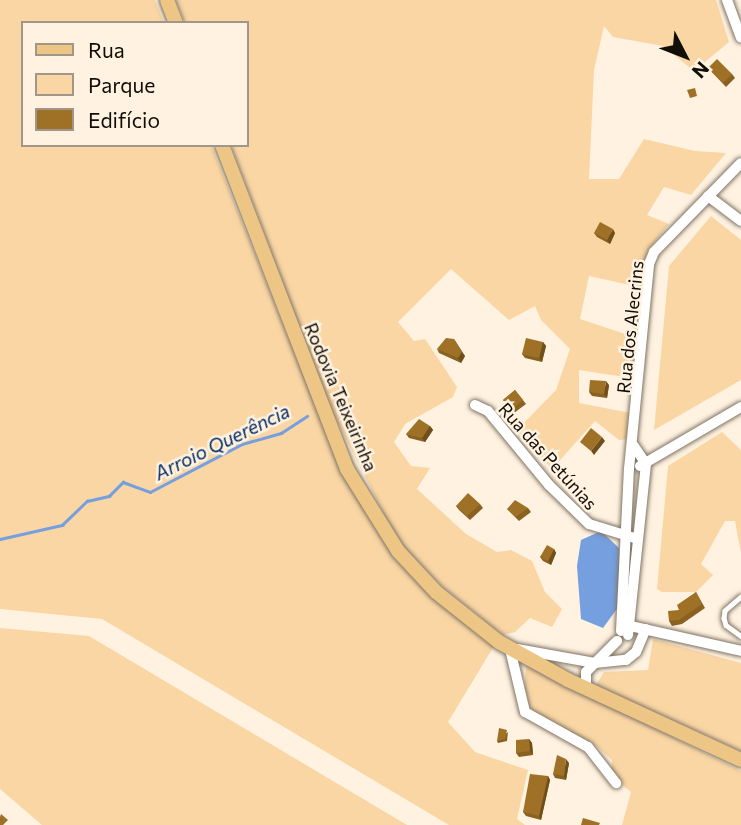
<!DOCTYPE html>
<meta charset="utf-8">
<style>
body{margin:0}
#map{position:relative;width:741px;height:825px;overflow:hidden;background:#fff2e0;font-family:Commissioner,sans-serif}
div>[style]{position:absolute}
.green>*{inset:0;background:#f9d6a4}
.water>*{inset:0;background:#759fdf}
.stream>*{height:2.5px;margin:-1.25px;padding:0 1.25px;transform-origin:1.25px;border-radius:1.25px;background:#759fdf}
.roads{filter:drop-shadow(0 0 2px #807464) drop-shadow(0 0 2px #807464)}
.service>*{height:4.5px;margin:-2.25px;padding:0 2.25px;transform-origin:2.25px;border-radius:2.25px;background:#fff}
.minor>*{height:10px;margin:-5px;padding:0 5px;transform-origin:5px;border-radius:5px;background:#fff}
.primary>*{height:14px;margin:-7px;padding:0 7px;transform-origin:7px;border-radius:7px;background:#edc685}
.wall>*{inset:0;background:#896121}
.shaded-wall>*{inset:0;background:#6f4f1b}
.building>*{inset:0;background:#9f7126}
span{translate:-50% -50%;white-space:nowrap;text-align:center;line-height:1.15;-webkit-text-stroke:5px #fff2e0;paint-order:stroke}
.street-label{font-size:18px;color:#110d07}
.water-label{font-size:19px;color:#042b64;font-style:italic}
.legend{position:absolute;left:21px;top:21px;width:228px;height:126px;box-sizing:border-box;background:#fff2e0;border:2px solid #a09689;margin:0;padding:9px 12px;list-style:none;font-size:21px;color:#110d07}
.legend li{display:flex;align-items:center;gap:14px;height:35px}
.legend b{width:35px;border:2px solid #a09689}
.north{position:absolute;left:650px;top:21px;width:70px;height:70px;-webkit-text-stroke:5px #fff2e0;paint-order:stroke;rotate:132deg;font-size:19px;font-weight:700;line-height:28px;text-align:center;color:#110d07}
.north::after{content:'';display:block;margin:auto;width:24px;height:32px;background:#110d07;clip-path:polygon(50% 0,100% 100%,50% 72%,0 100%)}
</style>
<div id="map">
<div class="green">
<i style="clip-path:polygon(0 0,155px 0,164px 23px,23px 23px,23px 145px,211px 145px,341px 469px,391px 553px,433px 598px,494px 646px,448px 722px,475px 752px,528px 770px,517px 819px,525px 825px,449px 825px,102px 619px,0 609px)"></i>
<i style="clip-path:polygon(176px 0,716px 0,729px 42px,694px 71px,663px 46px,613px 37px,604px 26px,594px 70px,589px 179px,619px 179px,644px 139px,695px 151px,726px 153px,691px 195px,664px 187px,647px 215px,669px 224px,647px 252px,639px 287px,589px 276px,580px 319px,637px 338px,631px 378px,579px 370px,579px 403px,631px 413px,628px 439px,619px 440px,595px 421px,552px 469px,517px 430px,556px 390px,570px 349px,541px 320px,535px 306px,509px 320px,451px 269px,398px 322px,414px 341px,425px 339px,457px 387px,453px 397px,405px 424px,394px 442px,411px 466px,430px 468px,417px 489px,466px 534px,497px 552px,511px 550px,532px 561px,545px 592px,562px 609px,552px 627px,530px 618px,515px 632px,503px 635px,442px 586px,404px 547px,385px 516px,332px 411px,231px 145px,247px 145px,247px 23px,185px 23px)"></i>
<i style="clip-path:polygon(711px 216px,741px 240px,741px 380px,654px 430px,669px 266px)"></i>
<i style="clip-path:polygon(722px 432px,741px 450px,741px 553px,735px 521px,725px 521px,701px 564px,713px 575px,696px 592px,662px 592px,657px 589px,668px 466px)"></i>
<i style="clip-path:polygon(0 628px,89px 636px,407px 825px,42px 825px,0 789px)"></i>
<i style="clip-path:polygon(653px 639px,741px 663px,741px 751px,596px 685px,604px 672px,648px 670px)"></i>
<i style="clip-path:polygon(526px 665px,741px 771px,741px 825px,622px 825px,631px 792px,611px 776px,612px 760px,595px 745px,536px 716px,524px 696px)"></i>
</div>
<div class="water">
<i style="clip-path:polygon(601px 531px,619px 548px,619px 606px,603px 628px,581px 619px,577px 566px,581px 540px)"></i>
</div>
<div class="stream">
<i style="left:0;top:539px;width:64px;rotate:-12.7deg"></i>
<i style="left:62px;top:525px;width:35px;rotate:-44deg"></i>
<i style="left:87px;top:501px;width:23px;rotate:-13deg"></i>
<i style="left:109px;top:496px;width:20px;rotate:-45deg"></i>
<i style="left:123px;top:482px;width:29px;rotate:20deg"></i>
<i style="left:150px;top:492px;width:104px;rotate:-27.6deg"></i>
<i style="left:242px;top:444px;width:41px;rotate:-15.8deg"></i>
<i style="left:281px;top:433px;width:31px;rotate:-33deg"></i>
</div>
<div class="roads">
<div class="service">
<i style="left:741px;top:597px;width:21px;rotate:139deg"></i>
<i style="left:725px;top:611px;width:7px;rotate:98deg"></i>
<i style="left:724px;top:618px;width:7px;rotate:74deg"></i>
<i style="left:726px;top:625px;width:19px;rotate:36deg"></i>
</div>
<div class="minor">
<i style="left:727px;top:0;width:40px;rotate:69.8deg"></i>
<i style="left:708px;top:196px;width:41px;rotate:37.1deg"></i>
<i style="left:475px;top:405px;width:14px;rotate:25deg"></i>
<i style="left:488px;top:411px;width:96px;rotate:50.5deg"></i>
<i style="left:549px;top:485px;width:56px;rotate:44.3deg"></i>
<i style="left:589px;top:524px;width:51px;rotate:17deg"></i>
<i style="left:640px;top:466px;width:117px;rotate:-30.3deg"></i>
<i style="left:626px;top:625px;width:118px;rotate:12.7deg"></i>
<i style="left:621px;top:631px;width:162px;rotate:-87.2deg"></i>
<i style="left:629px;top:469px;width:206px;rotate:-84.4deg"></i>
<i style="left:649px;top:264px;width:13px;rotate:-67deg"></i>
<i style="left:654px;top:252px;width:124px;rotate:-45.7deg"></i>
<i style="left:628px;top:635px;width:172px;rotate:-84deg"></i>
<i style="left:646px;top:464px;width:22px;rotate:-124deg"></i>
<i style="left:510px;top:649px;width:65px;rotate:76.6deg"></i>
<i style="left:525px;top:712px;width:72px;rotate:29.1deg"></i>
<i style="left:588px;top:747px;width:46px;rotate:52.1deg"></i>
<i style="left:517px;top:649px;width:79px;rotate:10.2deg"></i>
<i style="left:595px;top:663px;width:31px;rotate:-6deg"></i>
<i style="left:626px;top:660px;width:13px;rotate:-39deg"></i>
<i style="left:636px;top:652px;width:25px;rotate:-67deg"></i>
<i style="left:586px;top:688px;width:16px;rotate:-90deg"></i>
<i style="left:586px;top:672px;width:44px;rotate:-45deg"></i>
</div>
<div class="primary">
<i style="left:167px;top:0;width:25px;rotate:69deg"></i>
<i style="left:222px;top:145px;width:347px;rotate:68.9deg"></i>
<i style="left:347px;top:469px;width:97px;rotate:58.1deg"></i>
<i style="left:398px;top:551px;width:56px;rotate:47.2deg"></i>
<i style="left:436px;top:592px;width:80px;rotate:38.4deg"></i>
<i style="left:499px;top:642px;width:79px;rotate:28.8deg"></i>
<i style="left:568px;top:680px;width:191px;rotate:24.8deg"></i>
</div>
</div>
<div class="wall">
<i style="clip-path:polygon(708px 68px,732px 74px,735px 78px,726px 87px)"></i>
<i style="clip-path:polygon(594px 233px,615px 233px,610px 244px,597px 237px)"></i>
<i style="clip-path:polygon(543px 342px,546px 346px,542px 362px,525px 358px,522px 354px)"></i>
<i style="clip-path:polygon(437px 349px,465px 356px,461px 363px,439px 353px)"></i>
<i style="clip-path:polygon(609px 385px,607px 398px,592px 396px,589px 392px)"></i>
<i style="clip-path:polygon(515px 390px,526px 404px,514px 413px,503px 400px)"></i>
<i style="clip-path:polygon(430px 426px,433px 430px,425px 442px,409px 438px,406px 434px)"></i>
<i style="clip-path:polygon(480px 504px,483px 508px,470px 520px,459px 510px,456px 506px)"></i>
<i style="clip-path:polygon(528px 508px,531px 512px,519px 521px,507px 509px)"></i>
<i style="clip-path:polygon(554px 549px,556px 553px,551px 565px,543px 561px,540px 557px)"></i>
<i style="clip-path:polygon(696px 592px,705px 608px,682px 624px,672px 626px,669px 621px)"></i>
<i style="clip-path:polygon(508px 732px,507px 741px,498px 743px,497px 741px)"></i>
<i style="clip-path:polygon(529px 739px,532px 743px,533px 755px,519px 757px,516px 753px)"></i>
<i style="clip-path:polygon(569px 763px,566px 780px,555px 778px,553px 774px)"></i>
<i style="clip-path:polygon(548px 776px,550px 780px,541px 820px,526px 816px,523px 812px)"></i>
</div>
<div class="shaded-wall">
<i style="clip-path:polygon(613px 229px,615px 233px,610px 244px,607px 240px)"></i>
<i style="clip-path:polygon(454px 339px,465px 356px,461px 363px,458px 358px)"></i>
<i style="clip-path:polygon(543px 342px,546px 346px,542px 362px,539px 358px)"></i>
<i style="clip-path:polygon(606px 381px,609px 385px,607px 398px,604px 394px)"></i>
<i style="clip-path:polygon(430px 426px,433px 430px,425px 442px,422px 438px)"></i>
<i style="clip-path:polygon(602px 437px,605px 441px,594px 455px,591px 451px)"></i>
<i style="clip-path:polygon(554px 549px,556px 553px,551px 565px,548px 561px)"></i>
<i style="clip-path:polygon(529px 739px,532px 743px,533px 755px,530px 751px)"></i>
<i style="clip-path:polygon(566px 759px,569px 763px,566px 780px,564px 776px)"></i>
<i style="clip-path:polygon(548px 776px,550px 780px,541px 820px,539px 816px)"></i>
</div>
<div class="building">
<i style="clip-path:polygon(717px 59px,732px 74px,723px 83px,708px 68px)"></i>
<i style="clip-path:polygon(695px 88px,697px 96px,690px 98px,687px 90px)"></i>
<i style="clip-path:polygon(600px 222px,613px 229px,607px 240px,594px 233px)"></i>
<i style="clip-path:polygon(446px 338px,454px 339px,462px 352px,458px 358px,437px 349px)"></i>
<i style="clip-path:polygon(526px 338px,543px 342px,539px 358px,522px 354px)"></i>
<i style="clip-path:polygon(590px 380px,606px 381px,604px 394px,589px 392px)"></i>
<i style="clip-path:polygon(515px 390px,523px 400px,512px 409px,503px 400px)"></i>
<i style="clip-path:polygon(419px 419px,430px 426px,422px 438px,406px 434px)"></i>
<i style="clip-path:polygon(591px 428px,602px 437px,591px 451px,580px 442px)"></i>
<i style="clip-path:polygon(468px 493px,480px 504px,467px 516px,456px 506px)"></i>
<i style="clip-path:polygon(515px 500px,528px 508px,516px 517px,507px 509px)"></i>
<i style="clip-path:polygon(547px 545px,554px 549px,548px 561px,540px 557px)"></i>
<i style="clip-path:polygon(696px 592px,702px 604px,679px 620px,669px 621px,668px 611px,679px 610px,677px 605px)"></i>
<i style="clip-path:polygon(499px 728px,507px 730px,505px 739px,497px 741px)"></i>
<i style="clip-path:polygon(529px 739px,530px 751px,516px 753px,516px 740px)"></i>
<i style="clip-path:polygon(557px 755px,566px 759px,564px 776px,553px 774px)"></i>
<i style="clip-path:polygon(530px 774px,548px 776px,539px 816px,523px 812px)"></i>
<i style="clip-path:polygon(1px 814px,8px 820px,3px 825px,0 825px,0 817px)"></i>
<i style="clip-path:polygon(583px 818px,600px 823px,599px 825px,581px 825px)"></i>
</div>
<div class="street-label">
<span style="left:630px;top:327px;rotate:-84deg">Rua dos Alecrins</span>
<span style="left:341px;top:397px;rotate:67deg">Rodovia Teixeirinha</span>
<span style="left:548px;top:456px;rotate:48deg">Rua das Petúnias</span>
</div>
<div class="water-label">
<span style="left:222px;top:442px;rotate:-26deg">Arroio Querência</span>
</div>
<ul class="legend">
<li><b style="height:9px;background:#edc685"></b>Rua</li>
<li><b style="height:19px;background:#f9d6a4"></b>Parque</li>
<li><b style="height:19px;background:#9f7126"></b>Edifício</li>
</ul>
<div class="north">N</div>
</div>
